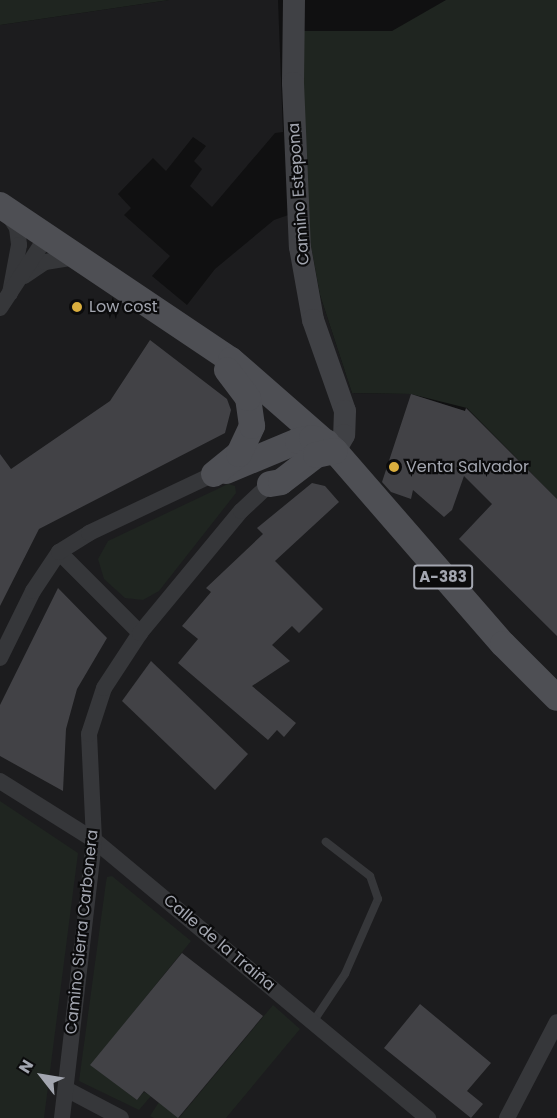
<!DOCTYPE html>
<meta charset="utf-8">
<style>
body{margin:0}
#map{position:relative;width:557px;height:1118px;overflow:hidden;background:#101011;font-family:Poppins,sans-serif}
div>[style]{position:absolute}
.built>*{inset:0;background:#1c1c1e}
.green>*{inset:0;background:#1f2520}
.building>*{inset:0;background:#424246}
.lane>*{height:8px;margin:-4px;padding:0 4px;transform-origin:4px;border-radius:4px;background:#36373a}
.street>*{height:16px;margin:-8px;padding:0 8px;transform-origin:8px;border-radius:8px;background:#36373a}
.secondary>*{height:22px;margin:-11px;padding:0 11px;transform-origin:11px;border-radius:11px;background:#404145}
.primary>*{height:26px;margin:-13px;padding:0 13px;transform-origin:13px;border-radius:13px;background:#4e4f54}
.dots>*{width:16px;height:16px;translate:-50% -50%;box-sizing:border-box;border:3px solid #0b0b0c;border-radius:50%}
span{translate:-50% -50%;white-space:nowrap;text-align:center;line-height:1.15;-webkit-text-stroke:4.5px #0b0b0c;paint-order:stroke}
.shield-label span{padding:2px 4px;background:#0b0b0c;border:2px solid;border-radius:4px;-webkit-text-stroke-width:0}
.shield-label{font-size:15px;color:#a3a6b0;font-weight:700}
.street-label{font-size:16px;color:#a3a6b0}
.poi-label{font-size:16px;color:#a3a6b0}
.left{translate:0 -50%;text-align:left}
.north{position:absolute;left:12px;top:1046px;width:60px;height:60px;-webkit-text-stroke:4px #0b0b0c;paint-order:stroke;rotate:301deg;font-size:16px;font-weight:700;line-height:24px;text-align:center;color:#a3a6b0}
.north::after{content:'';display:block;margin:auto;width:21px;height:27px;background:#a3a6b0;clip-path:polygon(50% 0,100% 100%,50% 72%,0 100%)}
</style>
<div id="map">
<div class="built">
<i style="clip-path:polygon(169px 0,278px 0,283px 132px,275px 133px,212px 207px,190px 186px,202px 169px,194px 161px,206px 146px,193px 137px,166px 171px,153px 158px,118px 194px,131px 208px,124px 215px,170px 256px,152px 276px,187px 305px,215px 269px,274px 220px,297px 212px,309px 235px,320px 295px,352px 393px,411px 394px,465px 411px,466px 408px,557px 499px,557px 1118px,0 1118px,0 25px)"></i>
</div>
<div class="green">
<i style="clip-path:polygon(0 0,169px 0,0 25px)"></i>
<i style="clip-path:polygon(446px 0,557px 0,557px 499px,467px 408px,411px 394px,352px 393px,320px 295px,309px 235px,300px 31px,392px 31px)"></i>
<i style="clip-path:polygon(228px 484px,235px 486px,236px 493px,159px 591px,143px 600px,125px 598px,104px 579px,98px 559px,108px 541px)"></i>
<i style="clip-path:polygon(0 801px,78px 853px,44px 1118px,0 1118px)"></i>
<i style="clip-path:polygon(112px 876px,191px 941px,91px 1065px,137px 1100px,144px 1092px,151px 1096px,139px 1110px,79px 1081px,106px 882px,107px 877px)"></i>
<i style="clip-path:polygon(273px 1005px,300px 1029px,226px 1118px,154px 1118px,150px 1116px,159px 1102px,179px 1118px)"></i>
</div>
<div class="building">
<i style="clip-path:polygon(150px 340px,227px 399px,231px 410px,225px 433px,39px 529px,0 606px,0 454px,11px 469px,110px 401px)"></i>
<i style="clip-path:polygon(411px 394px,465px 411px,466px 408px,557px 499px,557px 636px,459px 539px,492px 504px,464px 476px,452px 510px,444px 517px,413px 490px,411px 499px,391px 492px,382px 482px)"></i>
<i style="clip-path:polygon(312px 483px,325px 486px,339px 502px,275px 561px,323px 609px,299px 633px,292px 626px,272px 645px,290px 661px,252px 686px,296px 723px,284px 737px,277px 730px,268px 740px,178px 663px,198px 639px,182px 626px,211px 592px,206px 588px,263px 534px,257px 528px)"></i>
<i style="clip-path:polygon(58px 588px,107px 638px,77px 689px,66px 729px,63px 791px,0 756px,0 705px)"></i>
<i style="clip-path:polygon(151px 661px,248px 754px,215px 790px,122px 701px)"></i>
<i style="clip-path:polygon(182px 953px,263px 1016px,178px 1118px,144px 1091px,137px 1100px,90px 1065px)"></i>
<i style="clip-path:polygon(420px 1004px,491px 1063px,467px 1091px,483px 1104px,471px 1118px,384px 1048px)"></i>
</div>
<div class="lane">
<i style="left:313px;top:1022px;width:58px;rotate:-56.3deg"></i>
<i style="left:345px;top:974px;width:82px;rotate:-66.3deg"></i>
<i style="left:378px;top:899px;width:24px;rotate:-109deg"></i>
<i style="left:370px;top:876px;width:56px;rotate:-142.3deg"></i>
</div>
<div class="street">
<i style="left:8px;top:214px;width:17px;rotate:57deg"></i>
<i style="left:17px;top:228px;width:17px;rotate:83deg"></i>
<i style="left:19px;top:245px;width:49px;rotate:100.6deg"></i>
<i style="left:24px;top:276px;width:25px;rotate:-34deg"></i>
<i style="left:45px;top:262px;width:33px;rotate:-9deg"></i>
<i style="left:0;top:308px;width:86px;rotate:-56.9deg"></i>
<i style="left:59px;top:552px;width:115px;rotate:45deg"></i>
<i style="left:0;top:658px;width:75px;rotate:-63.8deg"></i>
<i style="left:33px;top:591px;width:47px;rotate:-56.3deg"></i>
<i style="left:59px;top:552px;width:36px;rotate:-32deg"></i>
<i style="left:89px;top:533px;width:138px;rotate:-25.3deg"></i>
<i style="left:0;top:781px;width:111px;rotate:32.1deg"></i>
<i style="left:94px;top:840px;width:435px;rotate:39.8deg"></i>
<i style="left:66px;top:1089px;width:62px;rotate:27.8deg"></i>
<i style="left:62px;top:1118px;width:280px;rotate:-83.4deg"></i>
<i style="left:94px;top:840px;width:106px;rotate:-92.7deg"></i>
<i style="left:89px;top:734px;width:48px;rotate:-71.9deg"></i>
<i style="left:104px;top:688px;width:66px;rotate:-56.8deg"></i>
<i style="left:140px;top:633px;width:158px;rotate:-50.4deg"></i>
<i style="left:241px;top:511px;width:40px;rotate:-43deg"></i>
<i style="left:507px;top:1118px;width:108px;rotate:-62.5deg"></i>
</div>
<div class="secondary">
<i style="left:294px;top:0;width:83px;rotate:90.7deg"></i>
<i style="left:293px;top:83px;width:164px;rotate:87.6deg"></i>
<i style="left:300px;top:247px;width:74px;rotate:79.9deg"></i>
<i style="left:313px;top:320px;width:96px;rotate:70.6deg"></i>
<i style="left:345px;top:411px;width:24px;rotate:92deg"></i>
<i style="left:344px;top:435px;width:18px;rotate:119deg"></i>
</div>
<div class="primary">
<i style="left:0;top:205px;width:278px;rotate:33.9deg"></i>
<i style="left:231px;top:360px;width:138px;rotate:41.2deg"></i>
<i style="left:335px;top:451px;width:256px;rotate:49deg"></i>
<i style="left:503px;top:644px;width:76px;rotate:45deg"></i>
<i style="left:226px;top:471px;width:78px;rotate:-22.6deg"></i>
<i style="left:298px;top:441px;width:14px;rotate:-12deg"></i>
<i style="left:312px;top:438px;width:15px;rotate:16deg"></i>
<i style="left:214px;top:474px;width:32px;rotate:-39deg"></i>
<i style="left:239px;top:454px;width:31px;rotate:-65deg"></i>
<i style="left:252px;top:426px;width:28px;rotate:-98deg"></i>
<i style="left:248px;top:398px;width:35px;rotate:-127deg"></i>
<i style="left:270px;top:484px;width:11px;rotate:-10deg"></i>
<i style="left:281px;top:482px;width:44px;rotate:-37.6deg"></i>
<i style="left:316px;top:455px;width:19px;rotate:-12deg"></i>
</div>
<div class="dots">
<i style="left:77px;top:307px;background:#daae3e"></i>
<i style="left:394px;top:467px;background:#daae3e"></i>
</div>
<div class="shield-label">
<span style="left:443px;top:577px">A-383</span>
</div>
<div class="street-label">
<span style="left:299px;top:194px;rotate:-94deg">Camino Estepona</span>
<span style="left:82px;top:932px;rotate:-84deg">Camino Sierra Carbonera</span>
<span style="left:219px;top:943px;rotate:40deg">Calle de la Traiña</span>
</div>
<div class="poi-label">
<span class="left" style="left:89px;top:307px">Low cost</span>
<span class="left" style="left:406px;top:467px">Venta Salvador</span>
</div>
<div class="north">N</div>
</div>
